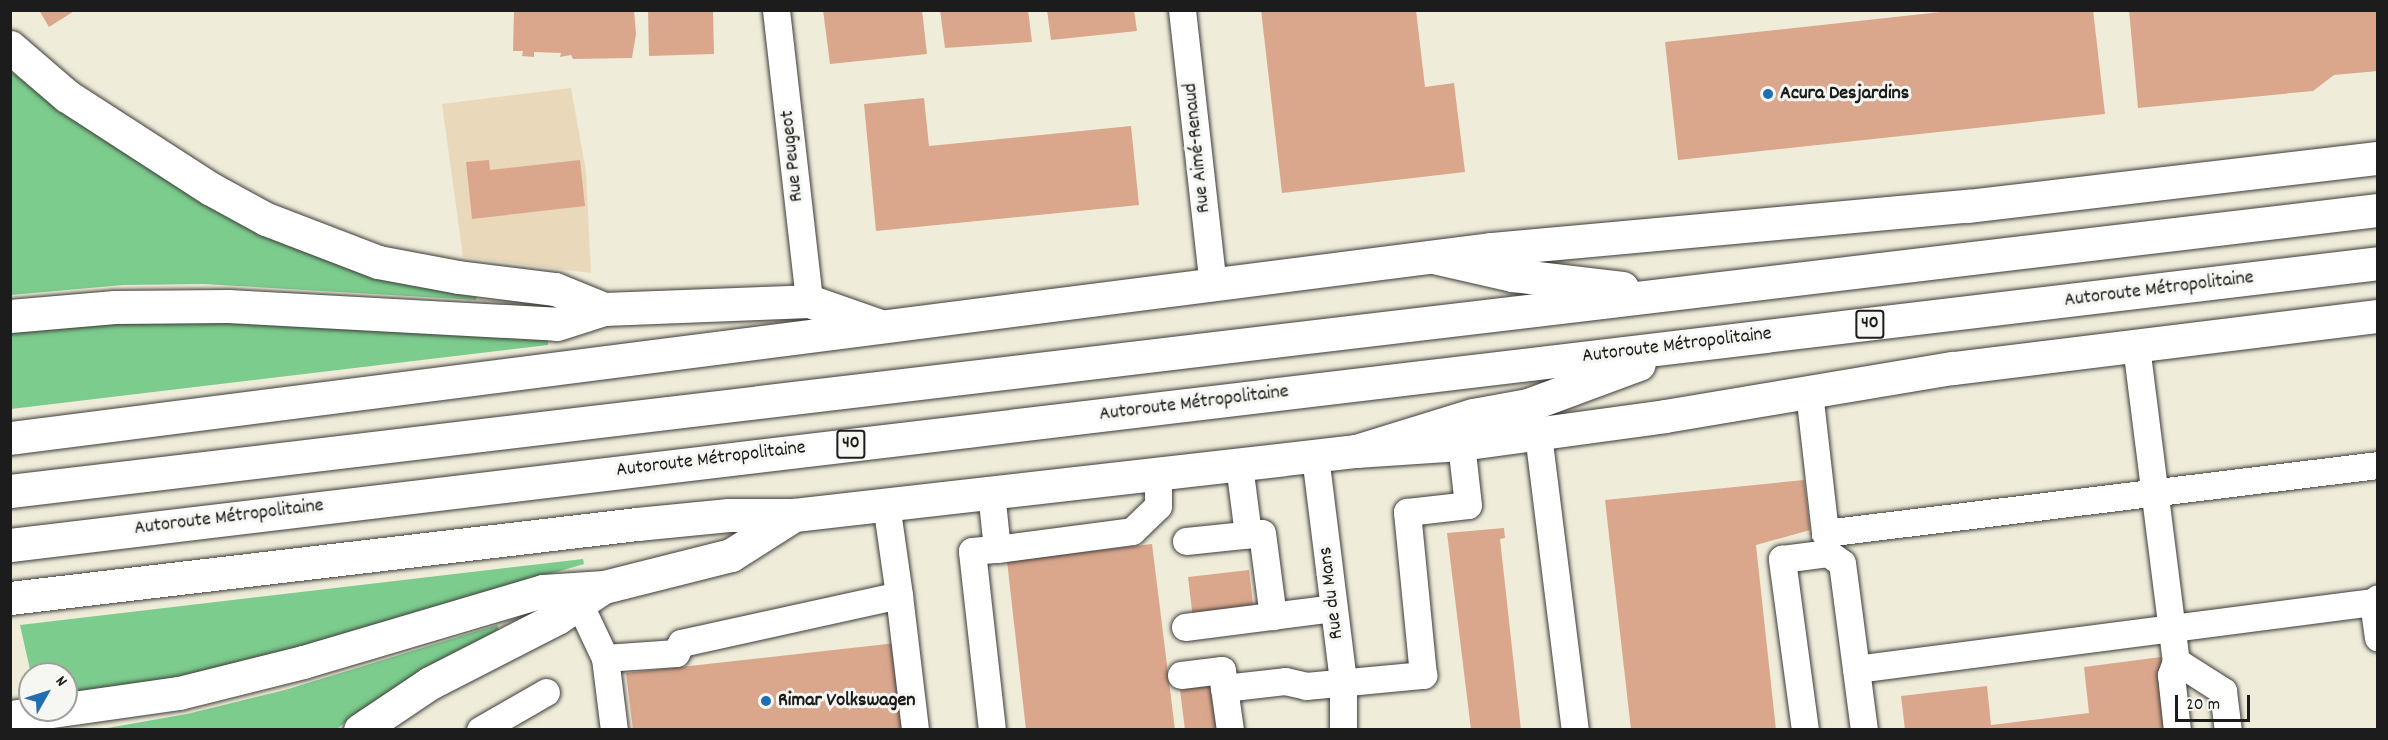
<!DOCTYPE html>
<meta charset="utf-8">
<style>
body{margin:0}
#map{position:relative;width:2388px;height:740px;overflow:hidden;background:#f0ecda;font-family:Dekko,sans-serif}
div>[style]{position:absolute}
.built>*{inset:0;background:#e9d9ba}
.green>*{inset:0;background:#7ccc8d}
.building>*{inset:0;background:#daa78d}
.roads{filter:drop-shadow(0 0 2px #3c3b38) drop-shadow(0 0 2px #3c3b38)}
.minor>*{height:27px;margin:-13.5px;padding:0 13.5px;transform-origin:13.5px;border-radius:13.5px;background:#fff}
.major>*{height:33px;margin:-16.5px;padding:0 16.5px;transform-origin:16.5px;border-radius:16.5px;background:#fff}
.highway>*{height:33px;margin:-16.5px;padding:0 16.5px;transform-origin:16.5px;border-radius:16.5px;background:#fff}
.dots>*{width:16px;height:16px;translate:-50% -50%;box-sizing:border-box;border:3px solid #f6f6f2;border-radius:50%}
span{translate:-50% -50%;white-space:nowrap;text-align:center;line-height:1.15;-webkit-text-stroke:6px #f6f6f2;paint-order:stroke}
.shield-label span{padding:2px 4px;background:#f6f6f2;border:2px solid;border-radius:4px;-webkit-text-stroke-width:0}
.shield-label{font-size:18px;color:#1c1c1c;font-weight:700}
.poi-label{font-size:20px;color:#1c1c1c;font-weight:700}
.left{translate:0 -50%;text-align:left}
.street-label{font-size:20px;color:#1c1c1c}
.frame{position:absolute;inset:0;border:12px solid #1c1c1c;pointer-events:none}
.north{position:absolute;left:18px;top:662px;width:60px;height:60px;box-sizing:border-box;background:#f6f6f2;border:2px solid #9f9f9c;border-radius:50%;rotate:51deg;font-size:16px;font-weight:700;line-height:24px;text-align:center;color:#1c1c1c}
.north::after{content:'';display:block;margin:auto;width:21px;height:27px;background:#1f6fb2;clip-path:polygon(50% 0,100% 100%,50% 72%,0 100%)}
.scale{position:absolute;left:2175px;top:695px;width:75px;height:27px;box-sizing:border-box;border:3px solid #1c1c1c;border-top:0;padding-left:8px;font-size:18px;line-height:21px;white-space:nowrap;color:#1c1c1c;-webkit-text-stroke:4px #f6f6f2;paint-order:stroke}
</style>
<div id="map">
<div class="built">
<i style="clip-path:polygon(571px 88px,586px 172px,591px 273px,463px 257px,442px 104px)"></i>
</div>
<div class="green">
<i style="clip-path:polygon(10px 71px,75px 119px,478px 293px,476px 300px,203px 284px,123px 285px,11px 295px)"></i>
<i style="clip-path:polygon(196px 320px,548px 339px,548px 345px,11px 409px,10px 332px,82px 324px)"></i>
<i style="clip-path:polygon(583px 559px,584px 564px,272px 655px,187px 676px,66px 696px,66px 674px,31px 674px,20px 625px)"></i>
<i style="clip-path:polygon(497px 625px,499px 630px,358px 712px,337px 729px,96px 730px,187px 714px,285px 690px)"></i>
</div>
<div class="building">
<i style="clip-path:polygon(39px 10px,76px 10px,49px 27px)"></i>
<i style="clip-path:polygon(514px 10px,634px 10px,636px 34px,632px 58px,573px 59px,571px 55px,560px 57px,561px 53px,534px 52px,534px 57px,522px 56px,523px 51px,513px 51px)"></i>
<i style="clip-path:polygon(648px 10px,713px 10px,714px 54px,649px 56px)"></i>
<i style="clip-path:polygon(823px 10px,922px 10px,927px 54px,830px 64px)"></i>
<i style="clip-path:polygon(940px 10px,1028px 10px,1032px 42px,945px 48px)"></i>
<i style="clip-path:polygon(1047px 10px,1134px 10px,1137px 31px,1051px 40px)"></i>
<i style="clip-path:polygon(1261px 10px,1416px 10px,1425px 87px,1454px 83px,1465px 172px,1282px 193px)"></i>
<i style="clip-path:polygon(1959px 10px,2093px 10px,2105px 114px,1678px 160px,1665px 42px)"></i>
<i style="clip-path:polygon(2129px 10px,2378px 10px,2378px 71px,2334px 75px,2313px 91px,2138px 108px)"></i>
<i style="clip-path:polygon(924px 98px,929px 146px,1131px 126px,1139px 205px,876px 231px,864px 104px)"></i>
<i style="clip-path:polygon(489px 160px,490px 170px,580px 160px,585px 206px,472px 219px,466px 162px)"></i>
<i style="clip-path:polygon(1804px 480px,1810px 530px,1756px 545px,1776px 730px,1631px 730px,1605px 500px)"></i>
<i style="clip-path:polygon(1504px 528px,1505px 538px,1500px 539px,1521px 730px,1471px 730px,1447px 533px)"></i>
<i style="clip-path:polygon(1152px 544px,1175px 730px,1026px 730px,1007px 561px)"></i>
<i style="clip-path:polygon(1249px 570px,1254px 612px,1193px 619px,1188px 577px)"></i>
<i style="clip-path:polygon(896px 643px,906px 730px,633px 730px,626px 673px)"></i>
<i style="clip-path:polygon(2161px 657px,2170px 730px,1905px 730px,1901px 696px,1987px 686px,1991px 725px,2089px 713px,2084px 667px)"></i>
<i style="clip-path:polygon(1219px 682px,1225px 730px,1185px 730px,1180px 690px)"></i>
</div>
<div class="roads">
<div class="minor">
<i style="left:776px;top:10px;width:293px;rotate:83.5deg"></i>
<i style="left:1182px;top:10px;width:278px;rotate:83.6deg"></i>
<i style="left:2136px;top:346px;width:318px;rotate:82.8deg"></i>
<i style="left:2176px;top:661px;width:56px;rotate:32.6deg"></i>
<i style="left:2223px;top:691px;width:39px;rotate:83deg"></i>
<i style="left:1809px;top:392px;width:142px;rotate:83.5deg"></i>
<i style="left:1825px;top:533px;width:557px;rotate:-7.01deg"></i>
<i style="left:1538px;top:434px;width:298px;rotate:82.9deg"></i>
<i style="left:1315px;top:456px;width:228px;rotate:82.9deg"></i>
<i style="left:1343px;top:682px;width:48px;rotate:90deg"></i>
<i style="left:1239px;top:465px;width:70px;rotate:82.6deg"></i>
<i style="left:991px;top:492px;width:57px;rotate:84deg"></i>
<i style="left:997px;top:549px;width:136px;rotate:-7.6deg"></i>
<i style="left:1132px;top:531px;width:36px;rotate:-44deg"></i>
<i style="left:1158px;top:506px;width:31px;rotate:-90deg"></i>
<i style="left:1186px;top:541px;width:76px;rotate:-6deg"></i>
<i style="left:1262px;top:533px;width:84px;rotate:82.5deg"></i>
<i style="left:899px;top:595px;width:136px;rotate:83.2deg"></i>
<i style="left:2373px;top:602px;width:36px;rotate:82deg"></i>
<i style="left:579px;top:603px;width:61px;rotate:64.7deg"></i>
<i style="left:605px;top:658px;width:71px;rotate:-4deg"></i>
<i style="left:676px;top:653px;width:11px;rotate:-63deg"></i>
<i style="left:681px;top:643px;width:223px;rotate:-12.4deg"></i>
<i style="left:899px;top:595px;width:92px;rotate:-98.1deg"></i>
<i style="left:1185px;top:627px;width:149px;rotate:-7.3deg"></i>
<i style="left:605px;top:658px;width:73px;rotate:82.9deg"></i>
<i style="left:2176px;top:661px;width:15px;rotate:110deg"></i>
<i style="left:2171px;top:675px;width:55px;rotate:83.8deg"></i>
<i style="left:1856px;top:669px;width:521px;rotate:-7.38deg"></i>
<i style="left:2373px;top:602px;width:6px;rotate:-39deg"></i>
<i style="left:1181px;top:675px;width:41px;rotate:-7deg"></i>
<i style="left:1222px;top:670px;width:18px;rotate:84deg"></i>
<i style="left:480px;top:730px;width:76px;rotate:-29.9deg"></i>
<i style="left:992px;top:730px;width:180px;rotate:-96.4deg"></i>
<i style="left:972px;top:551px;width:25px;rotate:-5deg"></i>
<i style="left:1230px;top:730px;width:42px;rotate:-98.1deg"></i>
<i style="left:1224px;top:688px;width:61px;rotate:-6.5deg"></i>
<i style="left:1285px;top:681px;width:22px;rotate:13deg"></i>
<i style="left:1306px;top:686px;width:118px;rotate:-5.4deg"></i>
<i style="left:1423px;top:675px;width:164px;rotate:-95.6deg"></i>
<i style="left:1407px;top:512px;width:61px;rotate:-6.5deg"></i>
<i style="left:1468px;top:505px;width:61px;rotate:-96.5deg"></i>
<i style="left:1805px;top:730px;width:173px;rotate:-97.7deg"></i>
<i style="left:1782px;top:559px;width:46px;rotate:-7.4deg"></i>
<i style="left:1828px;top:553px;width:17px;rotate:36deg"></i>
<i style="left:1842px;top:563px;width:168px;rotate:82.5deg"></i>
</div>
<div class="major">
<i style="left:10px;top:47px;width:75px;rotate:40.7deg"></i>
<i style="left:67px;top:96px;width:171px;rotate:32.9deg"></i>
<i style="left:211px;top:189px;width:63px;rotate:28.6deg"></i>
<i style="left:266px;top:219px;width:120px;rotate:21deg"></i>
<i style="left:378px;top:262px;width:81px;rotate:10.6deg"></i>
<i style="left:458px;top:277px;width:98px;rotate:7.1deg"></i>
<i style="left:555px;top:289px;width:53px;rotate:22.2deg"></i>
<i style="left:10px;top:316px;width:105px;rotate:-4.9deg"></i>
<i style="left:115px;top:307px;width:113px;rotate:-0.5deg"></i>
<i style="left:228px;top:306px;width:329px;rotate:3.1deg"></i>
<i style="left:557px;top:324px;width:49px;rotate:-17.7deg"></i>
<i style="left:604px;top:309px;width:205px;rotate:-2.2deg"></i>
<i style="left:809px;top:301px;width:72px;rotate:19.4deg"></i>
<i style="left:10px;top:438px;width:1494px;rotate:-7.27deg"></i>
<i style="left:1492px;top:249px;width:478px;rotate:-5.2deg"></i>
<i style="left:1968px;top:206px;width:413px;rotate:-6.7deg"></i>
<i style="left:10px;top:598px;width:631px;rotate:-6.73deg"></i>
<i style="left:637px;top:524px;width:92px;rotate:-5.6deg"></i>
<i style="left:729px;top:515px;width:65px"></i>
<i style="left:794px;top:515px;width:566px;rotate:-6.5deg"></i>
<i style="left:1356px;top:451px;width:105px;rotate:-3.8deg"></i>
<i style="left:1461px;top:444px;width:206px;rotate:-7.8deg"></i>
<i style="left:1665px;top:416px;width:292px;rotate:-9.5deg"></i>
<i style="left:1953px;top:368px;width:428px;rotate:-7deg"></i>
<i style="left:10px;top:717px;width:171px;rotate:-8.1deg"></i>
<i style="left:179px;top:693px;width:128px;rotate:-14deg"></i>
<i style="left:303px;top:662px;width:250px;rotate:-16.5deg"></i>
<i style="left:543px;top:591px;width:61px;rotate:-3.8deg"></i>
<i style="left:604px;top:587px;width:131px;rotate:-14.1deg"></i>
<i style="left:731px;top:555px;width:75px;rotate:-32.4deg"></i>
<i style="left:360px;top:730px;width:84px;rotate:-33.9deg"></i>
<i style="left:430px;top:683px;width:143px;rotate:-27.1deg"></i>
<i style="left:557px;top:618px;width:54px;rotate:-33.7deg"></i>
</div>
<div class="highway">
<i style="left:1433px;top:257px;width:81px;rotate:12.8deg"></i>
<i style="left:1512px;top:275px;width:111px;rotate:6.7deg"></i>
<i style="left:1356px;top:451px;width:122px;rotate:-17.1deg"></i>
<i style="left:1473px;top:415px;width:56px;rotate:-10.3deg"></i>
<i style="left:1528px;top:405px;width:118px;rotate:-20.3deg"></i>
<i style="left:10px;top:491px;width:2385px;rotate:-6.77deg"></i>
<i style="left:10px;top:545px;width:2385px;rotate:-6.79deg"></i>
</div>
</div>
<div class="dots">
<i style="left:1768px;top:94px;background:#1f6fb2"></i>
<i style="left:766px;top:701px;background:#1f6fb2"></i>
</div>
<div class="shield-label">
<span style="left:1870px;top:324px">40</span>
<span style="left:851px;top:444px">40</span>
</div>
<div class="poi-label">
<span class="left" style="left:1780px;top:94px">Acura Desjardins</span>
<span class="left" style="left:778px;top:701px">Rimar Volkswagen</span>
</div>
<div class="street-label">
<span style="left:1198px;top:148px;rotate:-96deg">Rue Aimé-Renaud</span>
<span style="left:793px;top:156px;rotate:-96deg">Rue Peugeot</span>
<span style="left:2159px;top:290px;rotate:-7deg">Autoroute Métropolitaine</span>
<span style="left:1677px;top:346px;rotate:-7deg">Autoroute Métropolitaine</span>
<span style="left:1194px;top:404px;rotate:-7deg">Autoroute Métropolitaine</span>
<span style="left:711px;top:460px;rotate:-7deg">Autoroute Métropolitaine</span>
<span style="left:229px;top:518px;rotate:-7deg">Autoroute Métropolitaine</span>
<span style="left:1332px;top:593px;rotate:-97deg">Rue du Mans</span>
</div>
<div class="frame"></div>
<div class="north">N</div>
<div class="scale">20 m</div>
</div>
